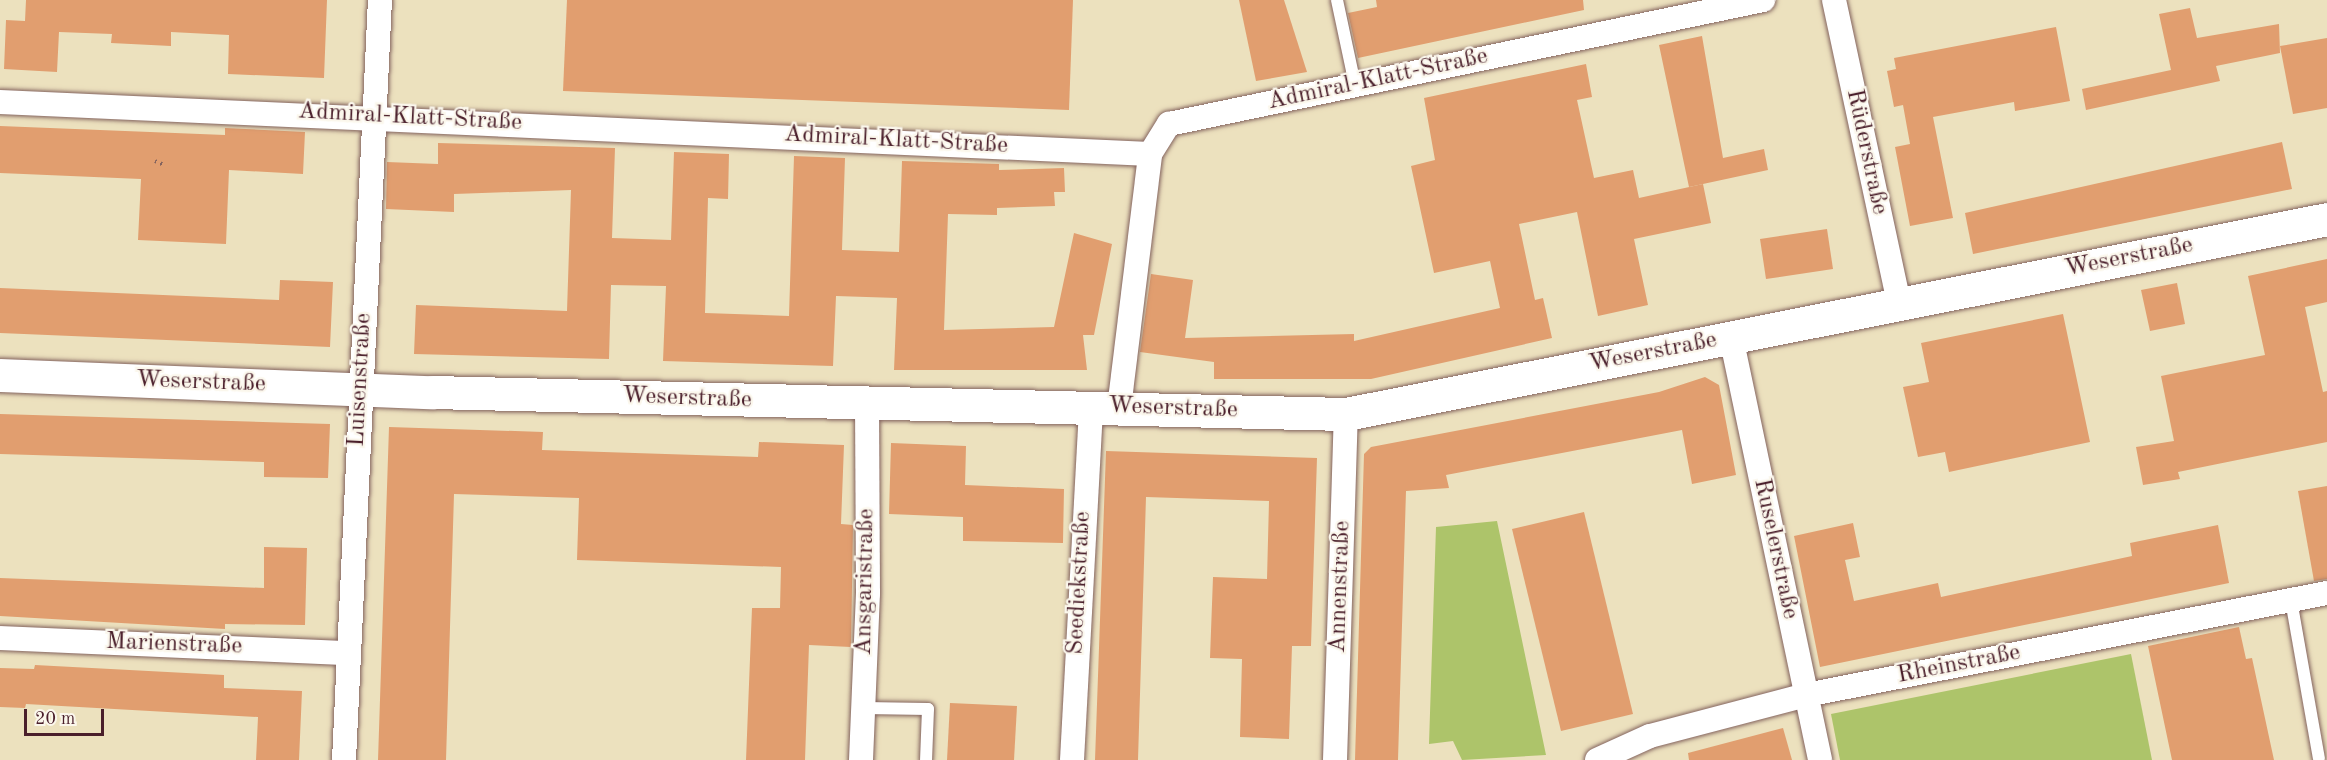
<!DOCTYPE html>
<meta charset="utf-8">
<style>
body{margin:0}
#map{position:relative;width:2327px;height:760px;overflow:hidden;background:#ece1be;font-family:"Old Standard TT",serif}
div>[style]{position:absolute}
.green>*{inset:0;background:#adc46a}
.building>*{inset:0;background:#e19e6f}
.path>*{height:4px;margin-top:-2px;transform-origin:0;background:repeating-linear-gradient(90deg,#83635e 0 1.5px,transparent 0 6px)}
.roads{filter:drop-shadow(0 0 2px #83635e) drop-shadow(0 0 2px #83635e)}
.lane>*{height:12px;margin:-6px;padding:0 6px;transform-origin:6px;border-radius:6px;background:#fff}
.street>*{height:24px;margin:-12px;padding:0 12px;transform-origin:12px;border-radius:12px;background:#fff}
.secondary>*{height:33px;margin:-16.5px;padding:0 16.5px;transform-origin:16.5px;border-radius:16.5px;background:#fff}
span{translate:-50% -50%;white-space:nowrap;text-align:center;line-height:1.15;-webkit-text-stroke:4.5px #fbf7ec;paint-order:stroke}
.street-label{font-size:24px;color:#4a1f2b}
.scale{position:absolute;left:24px;top:709px;width:80px;height:27px;box-sizing:border-box;border:3px solid #4a1f2b;border-top:0;padding-left:8px;font-size:18px;line-height:21px;white-space:nowrap;color:#4a1f2b;-webkit-text-stroke:4px #fbf7ec;paint-order:stroke}
</style>
<div id="map">
<div class="green">
<i style="clip-path:polygon(1497px 521px,1546px 755px,1462px 760px,1453px 741px,1429px 744px,1436px 527px)"></i>
<i style="clip-path:polygon(2131px 654px,2152px 760px,1840px 760px,1831px 714px)"></i>
</div>
<div class="building">
<i style="clip-path:polygon(26px 0,327px 0,324px 78px,228px 74px,229px 35px,171px 32px,171px 46px,111px 43px,112px 34px,59px 32px,57px 72px,4px 69px,6px 20px,25px 21px)"></i>
<i style="clip-path:polygon(567px 0,1073px 0,1069px 110px,563px 91px)"></i>
<i style="clip-path:polygon(1239px 0,1284px 0,1307px 72px,1256px 81px)"></i>
<i style="clip-path:polygon(1376px 0,1583px 0,1584px 10px,1358px 58px,1348px 13px,1377px 7px)"></i>
<i style="clip-path:polygon(2190px 8px,2197px 38px,2279px 24px,2280px 53px,2216px 66px,2220px 81px,2086px 110px,2082px 89px,2171px 70px,2159px 14px)"></i>
<i style="clip-path:polygon(2056px 27px,2070px 101px,2015px 111px,2014px 102px,1933px 117px,1953px 218px,1910px 226px,1895px 147px,1910px 144px,1903px 105px,1894px 107px,1887px 71px,1896px 69px,1894px 58px)"></i>
<i style="clip-path:polygon(1702px 36px,1723px 158px,1764px 149px,1768px 170px,1689px 187px,1659px 45px)"></i>
<i style="clip-path:polygon(2327px 38px,2327px 108px,2293px 114px,2280px 46px)"></i>
<i style="clip-path:polygon(1586px 64px,1592px 97px,1577px 100px,1594px 178px,1633px 170px,1639px 198px,1703px 184px,1711px 223px,1634px 239px,1648px 305px,1598px 316px,1577px 212px,1519px 224px,1535px 300px,1543px 298px,1552px 338px,1371px 379px,1214px 379px,1214px 362px,1140px 352px,1151px 274px,1193px 280px,1185px 338px,1354px 334px,1354px 341px,1500px 308px,1490px 261px,1434px 273px,1411px 166px,1435px 160px,1424px 98px)"></i>
<i style="clip-path:polygon(0 126px,225px 135px,225px 128px,305px 132px,303px 174px,229px 170px,226px 244px,138px 240px,141px 179px,0 173px)"></i>
<i style="clip-path:polygon(2282px 142px,2292px 189px,1973px 254px,1965px 213px)"></i>
<i style="clip-path:polygon(438px 143px,615px 148px,612px 238px,671px 240px,674px 152px,729px 154px,728px 199px,708px 198px,705px 313px,789px 316px,794px 156px,845px 158px,842px 250px,899px 252px,902px 161px,999px 164px,999px 170px,1064px 168px,1065px 192px,1054px 192px,1055px 206px,997px 208px,997px 215px,948px 214px,944px 330px,1054px 327px,1074px 233px,1112px 244px,1094px 335px,1083px 335px,1087px 370px,894px 370px,897px 298px,836px 296px,833px 366px,663px 361px,666px 286px,611px 285px,609px 359px,414px 354px,416px 305px,567px 311px,571px 190px,454px 194px,454px 212px,386px 209px,387px 162px,438px 164px)"></i>
<i style="clip-path:polygon(1827px 229px,1833px 269px,1766px 279px,1760px 239px)"></i>
<i style="clip-path:polygon(2327px 259px,2327px 302px,2305px 307px,2323px 392px,2327px 391px,2327px 442px,2178px 472px,2180px 479px,2143px 485px,2136px 447px,2174px 441px,2161px 376px,2265px 355px,2248px 276px)"></i>
<i style="clip-path:polygon(280px 280px,333px 282px,330px 347px,0 333px,0 288px,279px 300px)"></i>
<i style="clip-path:polygon(2177px 283px,2185px 324px,2150px 331px,2141px 290px)"></i>
<i style="clip-path:polygon(2063px 314px,2090px 442px,1949px 472px,1945px 452px,1918px 457px,1903px 387px,1929px 382px,1921px 343px)"></i>
<i style="clip-path:polygon(1705px 377px,1719px 385px,1736px 475px,1692px 484px,1682px 430px,1467px 471px,1446px 475px,1449px 488px,1406px 491px,1398px 760px,1355px 760px,1364px 454px,1371px 447px,1659px 392px)"></i>
<i style="clip-path:polygon(0 414px,330px 424px,328px 478px,264px 477px,264px 462px,0 454px)"></i>
<i style="clip-path:polygon(389px 427px,543px 432px,542px 450px,758px 457px,759px 442px,844px 445px,841px 524px,853px 525px,851px 647px,809px 645px,805px 760px,746px 760px,752px 608px,780px 608px,781px 567px,577px 560px,579px 498px,454px 494px,446px 760px,378px 760px)"></i>
<i style="clip-path:polygon(891px 443px,966px 446px,965px 485px,1064px 489px,1063px 543px,963px 541px,963px 517px,889px 514px)"></i>
<i style="clip-path:polygon(1106px 451px,1317px 458px,1311px 646px,1292px 646px,1289px 739px,1240px 737px,1242px 659px,1210px 658px,1213px 577px,1267px 579px,1269px 501px,1146px 497px,1138px 760px,1095px 760px)"></i>
<i style="clip-path:polygon(2327px 486px,2327px 579px,2314px 581px,2298px 491px)"></i>
<i style="clip-path:polygon(1584px 512px,1633px 714px,1561px 731px,1512px 529px)"></i>
<i style="clip-path:polygon(1853px 523px,1860px 557px,1845px 560px,1854px 601px,1938px 583px,1941px 597px,2132px 556px,2130px 543px,2218px 525px,2229px 583px,1820px 667px,1794px 536px)"></i>
<i style="clip-path:polygon(264px 547px,307px 548px,305px 625px,225px 624px,225px 629px,0 616px,0 578px,264px 588px)"></i>
<i style="clip-path:polygon(2239px 627px,2246px 659px,2252px 658px,2274px 760px,2172px 760px,2148px 646px)"></i>
<i style="clip-path:polygon(35px 665px,224px 675px,224px 688px,302px 691px,299px 760px,256px 760px,258px 717px,26px 704px,25px 708px,0 707px,0 668px,34px 669px)"></i>
<i style="clip-path:polygon(950px 703px,1017px 706px,1014px 760px,947px 760px)"></i>
<i style="clip-path:polygon(1783px 728px,1792px 760px,1689px 760px,1688px 753px)"></i>
</div>
<div class="path">
<i style="left:155px;top:161px;width:10px;rotate:24deg"></i>
</div>
<div class="roads">
<div class="lane">
<i style="left:1337px;top:0;width:87px;rotate:78deg"></i>
<i style="left:2291px;top:600px;width:161px;rotate:80deg"></i>
<i style="left:864px;top:708px;width:64px;rotate:0.9deg"></i>
<i style="left:928px;top:709px;width:51px;rotate:92.2deg"></i>
</div>
<div class="street">
<i style="left:1834px;top:0;width:311px;rotate:77.9deg"></i>
<i style="left:0;top:102px;width:1151px;rotate:2.59deg"></i>
<i style="left:1150px;top:154px;width:36px;rotate:-58deg"></i>
<i style="left:1169px;top:124px;width:607px;rotate:-11.79deg"></i>
<i style="left:1731px;top:337px;width:432px;rotate:78.1deg"></i>
<i style="left:1119px;top:408px;width:256px;rotate:-83deg"></i>
<i style="left:0;top:638px;width:349px;rotate:2.5deg"></i>
<i style="left:344px;top:760px;width:761px;rotate:-87.29deg"></i>
<i style="left:861px;top:760px;width:167px;rotate:-87.6deg"></i>
<i style="left:868px;top:593px;width:188px;rotate:-90.3deg"></i>
<i style="left:1072px;top:760px;width:354px;rotate:-86.9deg"></i>
<i style="left:1335px;top:760px;width:346px;rotate:-88.2deg"></i>
<i style="left:1597px;top:760px;width:58px;rotate:-24.4deg"></i>
<i style="left:1650px;top:736px;width:161px;rotate:-14.7deg"></i>
<i style="left:1806px;top:695px;width:531px;rotate:-11.08deg"></i>
</div>
<div class="secondary">
<i style="left:0;top:375px;width:432px;rotate:2.3deg"></i>
<i style="left:432px;top:392px;width:914px;rotate:1.38deg"></i>
<i style="left:1346px;top:414px;width:1000px;rotate:-11.24deg"></i>
</div>
</div>
<div class="street-label">
<span style="left:1378px;top:80px;rotate:-12deg">Admiral-Klatt-Straße</span>
<span style="left:410px;top:118px;rotate:3deg">Admiral-Klatt-Straße</span>
<span style="left:896px;top:141px;rotate:3deg">Admiral-Klatt-Straße</span>
<span style="left:1866px;top:152px;rotate:78deg">Rüderstraße</span>
<span style="left:2129px;top:258px;rotate:-11deg">Weserstraße</span>
<span style="left:1653px;top:353px;rotate:-11deg">Weserstraße</span>
<span style="left:361px;top:380px;rotate:-87deg">Luisenstraße</span>
<span style="left:201px;top:383px;rotate:2deg">Weserstraße</span>
<span style="left:687px;top:399px;rotate:2deg">Weserstraße</span>
<span style="left:1173px;top:409px;rotate:2deg">Weserstraße</span>
<span style="left:1775px;top:549px;rotate:78deg">Ruselerstraße</span>
<span style="left:866px;top:582px;rotate:-89deg">Ansgaristraße</span>
<span style="left:1080px;top:583px;rotate:-87deg">Seediekstraße</span>
<span style="left:1341px;top:587px;rotate:-88deg">Annenstraße</span>
<span style="left:174px;top:645px;rotate:2deg">Marienstraße</span>
<span style="left:1959px;top:665px;rotate:-11deg">Rheinstraße</span>
</div>
<div class="scale">20 m</div>
</div>
